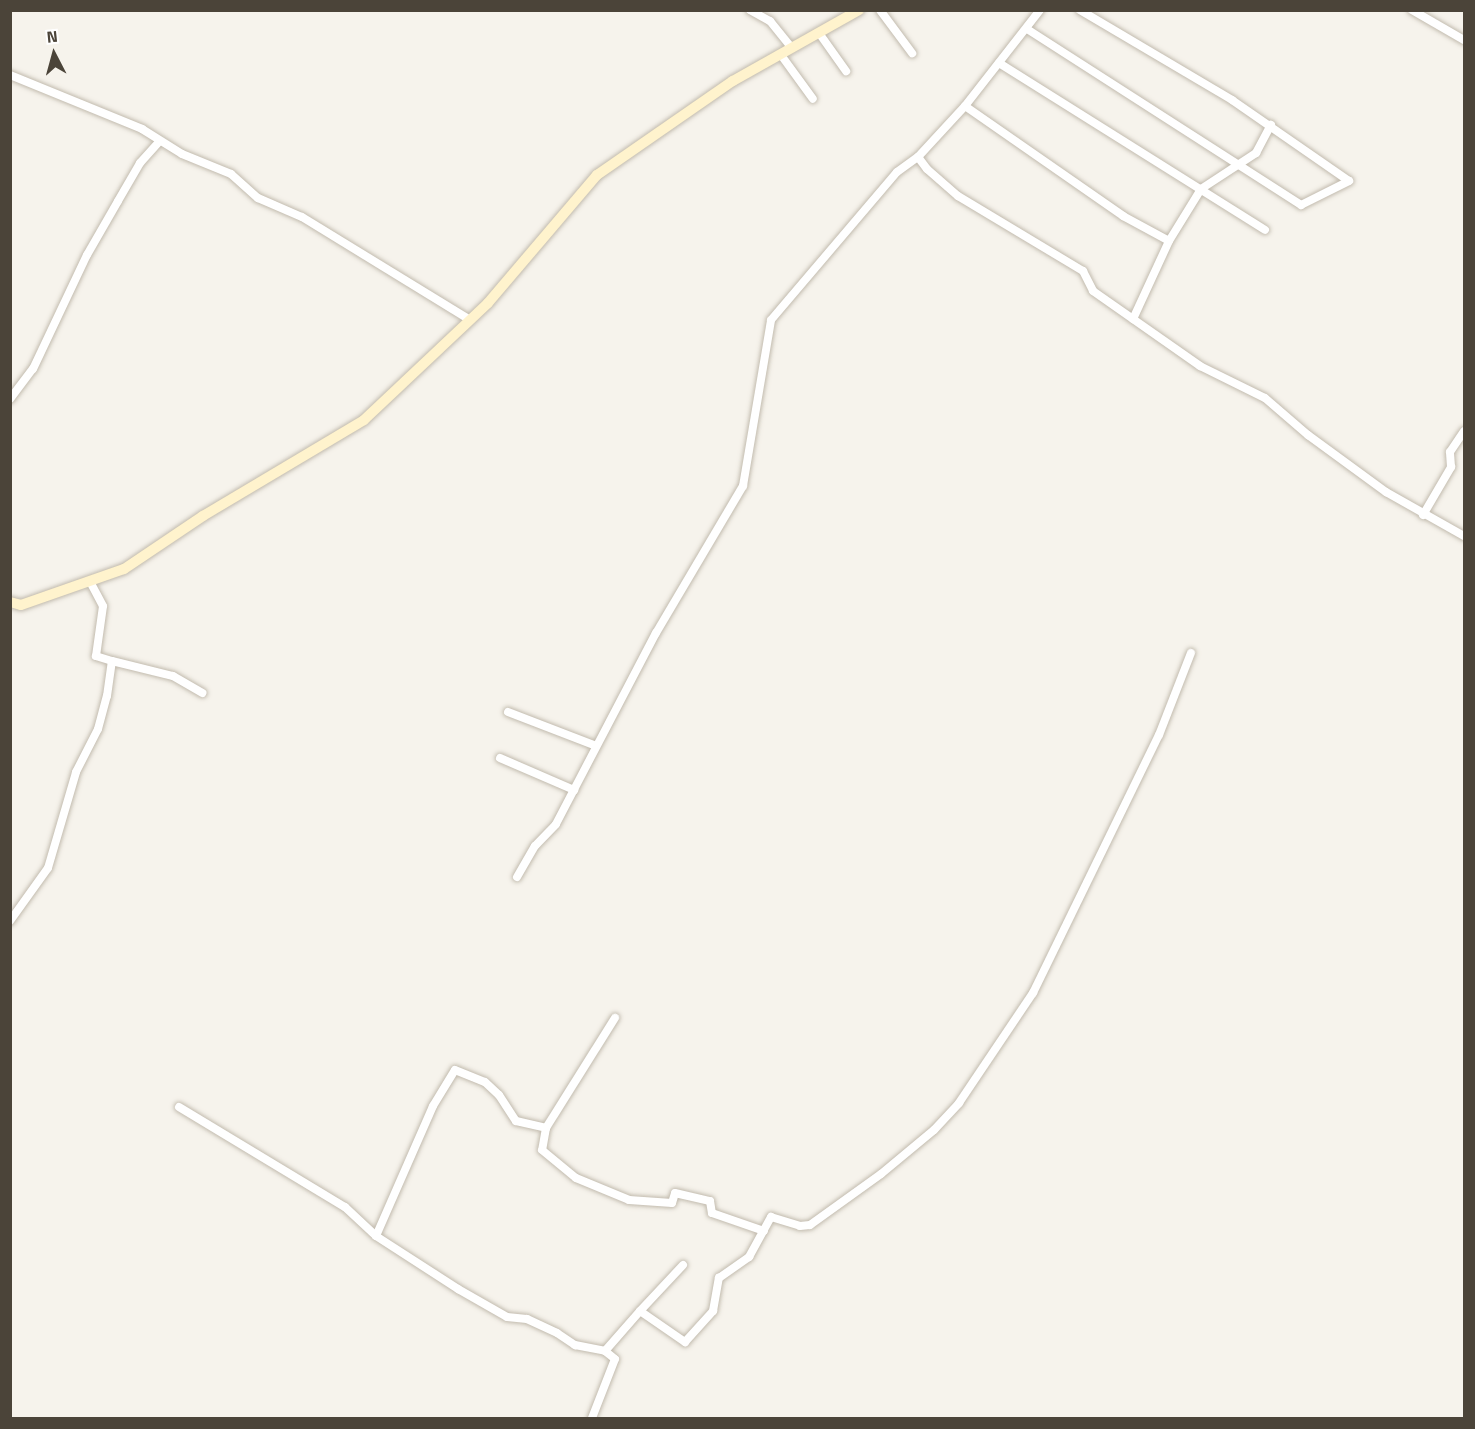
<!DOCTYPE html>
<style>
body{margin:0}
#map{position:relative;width:1475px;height:1429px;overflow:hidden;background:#f6f3ec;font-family:"Titillium Web",sans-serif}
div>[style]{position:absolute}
.roads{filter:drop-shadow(0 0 2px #c2bbae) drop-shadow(0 0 2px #c2bbae)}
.street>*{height:8px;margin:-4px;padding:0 4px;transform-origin:4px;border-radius:4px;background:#fff}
.secondary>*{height:10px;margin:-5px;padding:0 5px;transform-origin:5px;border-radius:5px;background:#fff3cd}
span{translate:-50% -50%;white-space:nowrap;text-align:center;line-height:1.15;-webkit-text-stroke:4.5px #fff;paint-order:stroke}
.frame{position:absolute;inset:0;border:12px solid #4b4439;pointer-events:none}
.north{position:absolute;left:24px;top:24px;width:60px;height:60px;-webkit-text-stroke:4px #fff;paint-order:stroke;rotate:354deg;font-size:16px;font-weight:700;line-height:24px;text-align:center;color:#4b4439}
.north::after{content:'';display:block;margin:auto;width:21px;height:27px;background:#4b4439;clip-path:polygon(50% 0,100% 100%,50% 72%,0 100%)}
</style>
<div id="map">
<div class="roads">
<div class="street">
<i style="left:750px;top:10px;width:23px;rotate:29deg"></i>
<i style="left:770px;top:21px;width:35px;rotate:51deg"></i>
<i style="left:880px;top:10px;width:54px;rotate:53.3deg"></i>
<i style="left:1040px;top:10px;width:122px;rotate:128deg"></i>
<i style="left:965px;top:106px;width:69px;rotate:132.7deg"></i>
<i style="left:918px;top:157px;width:15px;rotate:53deg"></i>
<i style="left:927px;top:169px;width:41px;rotate:41.1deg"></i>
<i style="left:958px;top:196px;width:146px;rotate:31deg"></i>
<i style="left:1083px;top:271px;width:22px;rotate:63deg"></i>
<i style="left:1093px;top:291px;width:131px;rotate:35deg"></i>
<i style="left:1200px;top:366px;width:72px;rotate:26.2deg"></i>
<i style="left:1265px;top:398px;width:57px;rotate:40.7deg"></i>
<i style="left:1308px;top:435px;width:97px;rotate:36.2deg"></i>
<i style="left:1386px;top:492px;width:90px;rotate:29.4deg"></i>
<i style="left:1080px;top:10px;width:177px;rotate:30.6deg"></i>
<i style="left:1232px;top:100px;width:142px;rotate:34.7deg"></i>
<i style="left:1412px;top:10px;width:60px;rotate:30deg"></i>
<i style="left:1027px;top:29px;width:326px;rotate:32.7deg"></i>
<i style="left:1301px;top:205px;width:54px;rotate:-26.6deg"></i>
<i style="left:819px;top:33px;width:47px;rotate:54.6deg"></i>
<i style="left:781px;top:55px;width:54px;rotate:54deg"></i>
<i style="left:999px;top:63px;width:314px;rotate:32.1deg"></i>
<i style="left:10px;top:75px;width:143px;rotate:22.2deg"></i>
<i style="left:142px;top:129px;width:47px;rotate:32deg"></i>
<i style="left:182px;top:154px;width:53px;rotate:22.2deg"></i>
<i style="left:231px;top:174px;width:36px;rotate:42deg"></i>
<i style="left:258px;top:198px;width:48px;rotate:23.4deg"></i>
<i style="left:302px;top:217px;width:197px;rotate:31.5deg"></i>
<i style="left:965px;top:106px;width:193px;rotate:34.8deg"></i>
<i style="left:1123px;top:216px;width:52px;rotate:28.5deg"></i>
<i style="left:1133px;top:319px;width:86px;rotate:-65.2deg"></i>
<i style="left:1169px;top:241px;width:61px;rotate:-58.4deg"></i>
<i style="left:1201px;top:189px;width:66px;rotate:-33.2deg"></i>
<i style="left:1256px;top:153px;width:32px;rotate:-62deg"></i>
<i style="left:10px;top:399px;width:38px;rotate:-53deg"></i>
<i style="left:33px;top:369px;width:126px;rotate:-64.7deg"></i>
<i style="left:87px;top:255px;width:62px;rotate:-60.1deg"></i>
<i style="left:118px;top:201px;width:44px;rotate:-59.9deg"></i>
<i style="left:140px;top:163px;width:28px;rotate:-48deg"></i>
<i style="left:1423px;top:515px;width:56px;rotate:-59.7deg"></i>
<i style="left:1451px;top:467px;width:15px;rotate:-94deg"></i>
<i style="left:1450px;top:452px;width:25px;rotate:-56deg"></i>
<i style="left:112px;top:661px;width:63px;rotate:13.8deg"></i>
<i style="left:173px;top:676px;width:34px;rotate:30deg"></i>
<i style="left:508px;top:712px;width:94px;rotate:21.1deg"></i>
<i style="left:500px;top:758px;width:81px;rotate:23.4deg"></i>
<i style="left:517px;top:877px;width:36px;rotate:-60deg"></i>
<i style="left:535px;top:846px;width:30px;rotate:-46deg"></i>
<i style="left:556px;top:824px;width:216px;rotate:-62.4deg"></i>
<i style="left:656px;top:633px;width:171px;rotate:-59.4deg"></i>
<i style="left:743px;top:486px;width:168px;rotate:-80.4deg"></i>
<i style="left:771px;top:320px;width:194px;rotate:-49.6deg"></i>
<i style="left:897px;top:172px;width:26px;rotate:-36deg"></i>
<i style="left:10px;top:921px;width:65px;rotate:-54.4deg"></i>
<i style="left:48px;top:868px;width:100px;rotate:-73.7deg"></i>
<i style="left:76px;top:772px;width:48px;rotate:-62.9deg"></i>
<i style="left:98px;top:729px;width:34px;rotate:-75deg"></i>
<i style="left:107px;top:696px;width:35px;rotate:-82deg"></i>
<i style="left:112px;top:661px;width:17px;rotate:-163deg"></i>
<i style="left:96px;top:656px;width:50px;rotate:-82deg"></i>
<i style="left:103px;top:606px;width:27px;rotate:-118deg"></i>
<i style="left:179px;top:1107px;width:194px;rotate:31.1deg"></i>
<i style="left:345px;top:1207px;width:42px;rotate:43.1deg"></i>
<i style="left:376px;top:1236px;width:98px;rotate:32.9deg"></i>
<i style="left:458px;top:1289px;width:56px;rotate:29.7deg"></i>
<i style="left:507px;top:1317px;width:20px;rotate:6deg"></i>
<i style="left:527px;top:1319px;width:33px;rotate:25deg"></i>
<i style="left:557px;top:1333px;width:22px;rotate:34deg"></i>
<i style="left:575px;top:1345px;width:31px;rotate:11deg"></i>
<i style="left:546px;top:1128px;width:22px;rotate:100deg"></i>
<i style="left:542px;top:1150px;width:44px;rotate:39.5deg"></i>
<i style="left:576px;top:1178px;width:57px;rotate:22.5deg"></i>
<i style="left:629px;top:1200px;width:43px;rotate:4deg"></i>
<i style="left:672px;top:1203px;width:10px;rotate:-73deg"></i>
<i style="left:675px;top:1193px;width:36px;rotate:13deg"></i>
<i style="left:710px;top:1201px;width:12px;rotate:81deg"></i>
<i style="left:712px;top:1213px;width:55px;rotate:19.1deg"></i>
<i style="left:376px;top:1236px;width:142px;rotate:-66.3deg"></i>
<i style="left:433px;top:1106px;width:42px;rotate:-58.6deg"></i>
<i style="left:455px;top:1070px;width:32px;rotate:22deg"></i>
<i style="left:485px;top:1082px;width:19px;rotate:43deg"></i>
<i style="left:499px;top:1095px;width:31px;rotate:57deg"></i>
<i style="left:516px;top:1121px;width:31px;rotate:13deg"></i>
<i style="left:546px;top:1128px;width:130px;rotate:-57.9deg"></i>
<i style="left:640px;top:1311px;width:63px;rotate:-46.9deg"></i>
<i style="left:592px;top:1418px;width:63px;rotate:-68.7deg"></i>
<i style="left:615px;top:1359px;width:13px;rotate:-141deg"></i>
<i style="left:605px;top:1351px;width:53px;rotate:-48.8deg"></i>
<i style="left:640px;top:1311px;width:55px;rotate:34.6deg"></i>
<i style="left:685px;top:1342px;width:42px;rotate:-47.9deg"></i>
<i style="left:713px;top:1311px;width:34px;rotate:-80deg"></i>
<i style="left:719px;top:1278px;width:37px;rotate:-35deg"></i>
<i style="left:749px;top:1257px;width:46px;rotate:-61.2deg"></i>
<i style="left:771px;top:1217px;width:30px;rotate:17deg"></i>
<i style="left:800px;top:1226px;width:10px;rotate:-6deg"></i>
<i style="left:810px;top:1225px;width:87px;rotate:-35.7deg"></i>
<i style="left:881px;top:1174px;width:69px;rotate:-39.7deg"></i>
<i style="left:934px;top:1130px;width:37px;rotate:-47deg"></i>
<i style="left:959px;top:1103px;width:133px;rotate:-56.1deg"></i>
<i style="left:1033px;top:993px;width:287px;rotate:-64deg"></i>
<i style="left:1159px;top:735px;width:88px;rotate:-68.7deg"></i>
</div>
<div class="secondary">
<i style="left:10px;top:602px;width:11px;rotate:15deg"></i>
<i style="left:21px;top:605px;width:109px;rotate:-19.3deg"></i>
<i style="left:124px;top:569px;width:95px;rotate:-33.9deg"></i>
<i style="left:203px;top:516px;width:187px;rotate:-30.8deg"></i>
<i style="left:364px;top:420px;width:170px;rotate:-43.3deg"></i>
<i style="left:488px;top:303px;width:168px;rotate:-49.6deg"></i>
<i style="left:597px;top:175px;width:165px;rotate:-34.7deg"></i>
<i style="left:733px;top:81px;width:145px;rotate:-29.4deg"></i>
</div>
</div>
<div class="frame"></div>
<div class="north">N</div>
</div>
